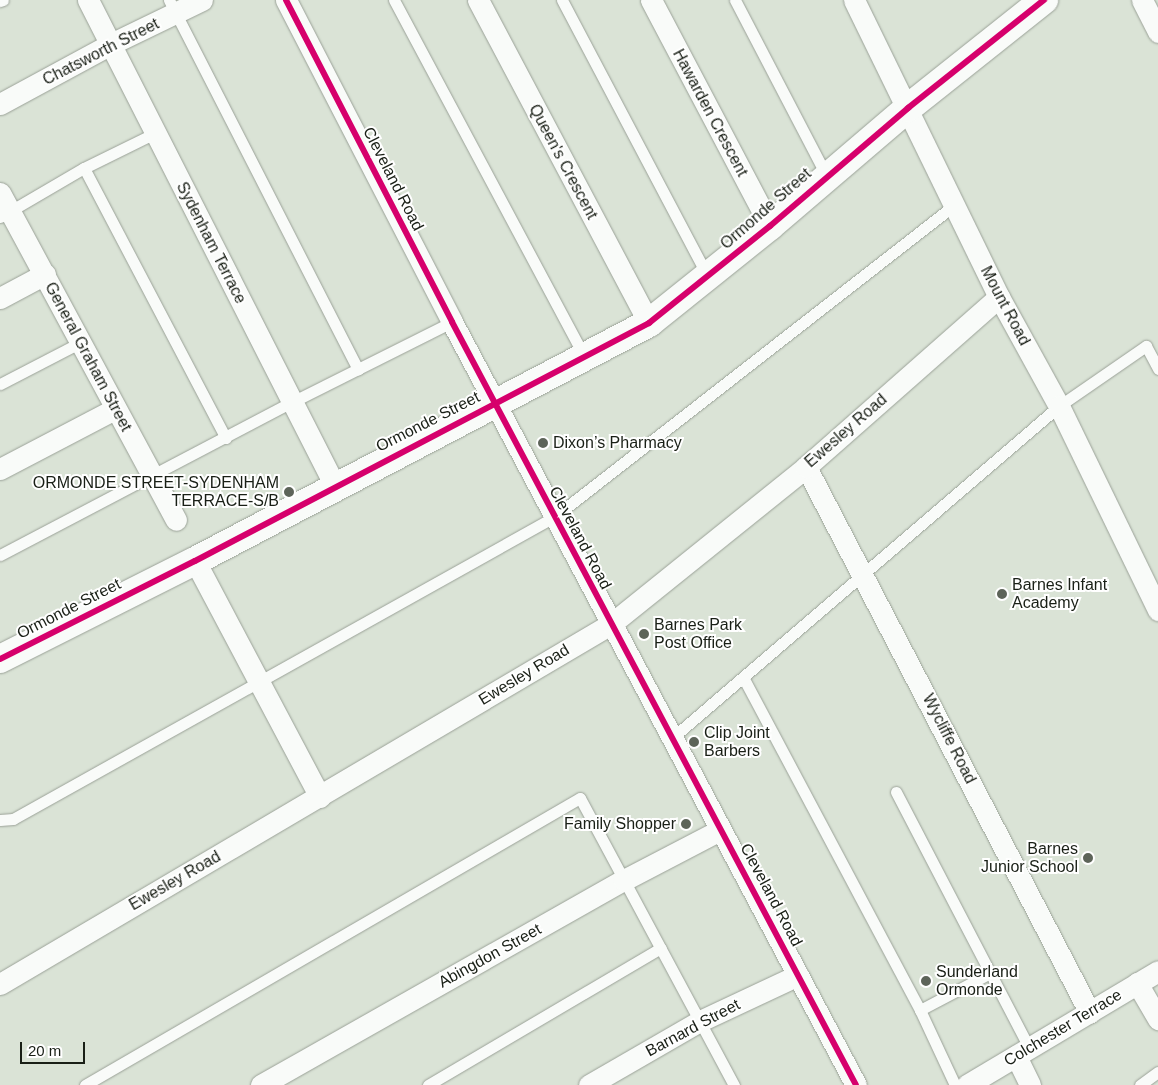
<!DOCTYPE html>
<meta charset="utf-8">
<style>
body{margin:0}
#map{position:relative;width:1158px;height:1085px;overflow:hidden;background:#dae3d6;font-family:Arial,sans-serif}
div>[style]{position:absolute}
.roads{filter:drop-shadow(0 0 1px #9aa197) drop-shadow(0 0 1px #9aa197)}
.service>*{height:11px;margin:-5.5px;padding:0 5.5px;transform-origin:5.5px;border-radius:5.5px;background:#f9fbf9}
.minor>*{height:21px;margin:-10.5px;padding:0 10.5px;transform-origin:10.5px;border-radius:10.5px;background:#f9fbf9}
.tertiary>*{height:28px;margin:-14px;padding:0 14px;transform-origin:14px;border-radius:14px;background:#f9fbf9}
.cycleway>*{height:6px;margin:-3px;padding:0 3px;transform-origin:3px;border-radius:3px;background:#d6006c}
.dots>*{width:14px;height:14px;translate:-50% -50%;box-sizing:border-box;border:2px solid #fff;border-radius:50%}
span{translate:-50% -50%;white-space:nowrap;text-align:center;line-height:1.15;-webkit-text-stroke:4px #fff;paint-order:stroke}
.street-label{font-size:16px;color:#191f16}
.poi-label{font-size:16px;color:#191f16}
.left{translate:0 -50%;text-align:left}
.right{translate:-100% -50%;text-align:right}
.scale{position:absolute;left:20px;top:1042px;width:65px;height:22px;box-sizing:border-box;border:2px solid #191f16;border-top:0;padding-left:6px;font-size:15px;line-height:18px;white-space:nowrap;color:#191f16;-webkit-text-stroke:4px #fff;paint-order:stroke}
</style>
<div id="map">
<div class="roads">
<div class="service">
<i style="left:169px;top:0;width:415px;rotate:62.9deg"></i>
<i style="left:394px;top:0;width:404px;rotate:61.9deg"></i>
<i style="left:562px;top:0;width:313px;rotate:62.2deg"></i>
<i style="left:735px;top:0;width:197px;rotate:62.5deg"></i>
<i style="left:0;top:1px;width:3px;rotate:-18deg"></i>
<i style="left:84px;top:168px;width:305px;rotate:62.3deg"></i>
<i style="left:0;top:217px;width:97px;rotate:-30.3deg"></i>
<i style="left:84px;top:168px;width:79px;rotate:-26.2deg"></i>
<i style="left:0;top:384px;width:89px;rotate:-27.4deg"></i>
<i style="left:0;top:555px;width:330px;rotate:-27.7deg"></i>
<i style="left:292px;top:402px;width:179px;rotate:-26.6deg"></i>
<i style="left:744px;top:679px;width:375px;rotate:62deg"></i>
<i style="left:920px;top:1010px;width:83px;rotate:65deg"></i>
<i style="left:672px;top:738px;width:510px;rotate:-40.63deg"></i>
<i style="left:1059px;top:406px;width:106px;rotate:-34.6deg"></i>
<i style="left:1146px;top:346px;width:26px;rotate:62deg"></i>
<i style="left:896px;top:792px;width:290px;rotate:62.5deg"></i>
<i style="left:0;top:820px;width:13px;rotate:-4deg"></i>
<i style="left:13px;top:819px;width:620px;rotate:-29.17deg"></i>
<i style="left:554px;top:517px;width:506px;rotate:-37.93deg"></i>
<i style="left:920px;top:1010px;width:79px;rotate:-27.9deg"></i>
<i style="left:85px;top:1085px;width:572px;rotate:-30.11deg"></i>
<i style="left:580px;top:798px;width:326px;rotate:61.8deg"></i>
<i style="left:428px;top:1085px;width:270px;rotate:-30.5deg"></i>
<i style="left:1140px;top:1085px;width:22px;rotate:-36deg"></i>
</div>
<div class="minor">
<i style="left:88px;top:0;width:545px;rotate:63.06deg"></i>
<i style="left:286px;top:0;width:362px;rotate:62.7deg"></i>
<i style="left:452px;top:322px;width:863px;rotate:62.1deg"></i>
<i style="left:478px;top:0;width:365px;rotate:62.1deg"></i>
<i style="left:651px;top:0;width:255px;rotate:62.2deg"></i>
<i style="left:854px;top:0;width:331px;rotate:64deg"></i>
<i style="left:999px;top:297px;width:124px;rotate:61.2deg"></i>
<i style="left:1059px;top:406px;width:227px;rotate:64.1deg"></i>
<i style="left:1142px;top:0;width:36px;rotate:63deg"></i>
<i style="left:0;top:104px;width:126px;rotate:-28.4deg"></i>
<i style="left:111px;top:44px;width:101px;rotate:-25.8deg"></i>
<i style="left:0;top:193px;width:371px;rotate:61.7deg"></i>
<i style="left:0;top:298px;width:51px;rotate:-28.1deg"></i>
<i style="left:806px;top:467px;width:615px;rotate:62.52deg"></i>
<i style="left:0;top:469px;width:130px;rotate:-27.6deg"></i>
<i style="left:195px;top:561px;width:267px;rotate:62.1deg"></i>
<i style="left:1137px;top:983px;width:42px;rotate:59.7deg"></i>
<i style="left:0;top:984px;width:709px;rotate:-30.51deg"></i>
<i style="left:611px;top:624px;width:250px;rotate:-38.8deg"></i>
<i style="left:806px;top:467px;width:257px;rotate:-41.4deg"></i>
<i style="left:1016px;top:1056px;width:32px;rotate:64deg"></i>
<i style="left:261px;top:1085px;width:417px;rotate:-29.5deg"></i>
<i style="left:624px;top:880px;width:108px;rotate:-27.5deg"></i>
<i style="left:589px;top:1085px;width:128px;rotate:-30deg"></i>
<i style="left:700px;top:1021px;width:108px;rotate:-25.1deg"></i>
<i style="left:967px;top:1085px;width:222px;rotate:-30.8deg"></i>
</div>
<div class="tertiary">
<i style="left:0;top:659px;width:218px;rotate:-26.7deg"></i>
<i style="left:195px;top:561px;width:513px;rotate:-27.66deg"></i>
<i style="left:649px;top:323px;width:155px;rotate:-38.7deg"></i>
<i style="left:770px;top:226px;width:182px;rotate:-40.5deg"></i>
<i style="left:908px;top:108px;width:174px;rotate:-38.5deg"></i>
</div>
</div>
<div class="cycleway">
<i style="left:286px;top:0;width:362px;rotate:62.7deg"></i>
<i style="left:452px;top:322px;width:863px;rotate:62.1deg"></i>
<i style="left:0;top:659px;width:218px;rotate:-26.7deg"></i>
<i style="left:195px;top:561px;width:513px;rotate:-27.66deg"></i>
<i style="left:649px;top:323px;width:155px;rotate:-38.7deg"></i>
<i style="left:770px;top:226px;width:182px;rotate:-40.5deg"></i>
<i style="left:908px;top:108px;width:174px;rotate:-38.5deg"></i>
</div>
<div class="dots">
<i style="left:543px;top:443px;background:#5d6459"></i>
<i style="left:289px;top:492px;background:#5d6459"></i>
<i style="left:1002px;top:594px;background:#5d6459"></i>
<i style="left:644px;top:634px;background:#5d6459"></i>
<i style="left:694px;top:742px;background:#5d6459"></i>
<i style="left:686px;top:824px;background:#5d6459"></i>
<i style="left:1088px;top:858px;background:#5d6459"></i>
<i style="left:926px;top:981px;background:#5d6459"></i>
</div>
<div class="street-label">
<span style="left:101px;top:52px;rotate:-27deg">Chatsworth Street</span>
<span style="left:710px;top:113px;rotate:62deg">Hawarden Crescent</span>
<span style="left:563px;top:162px;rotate:62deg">Queen's Crescent</span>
<span style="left:393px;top:179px;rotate:63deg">Cleveland Road</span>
<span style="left:766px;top:209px;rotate:-41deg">Ormonde Street</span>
<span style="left:211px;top:243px;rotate:63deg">Sydenham Terrace</span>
<span style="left:1005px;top:306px;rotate:62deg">Mount Road</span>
<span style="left:88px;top:357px;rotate:62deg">General Graham Street</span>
<span style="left:428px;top:422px;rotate:-27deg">Ormonde Street</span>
<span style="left:846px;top:431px;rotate:-41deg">Ewesley Road</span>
<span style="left:580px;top:538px;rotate:62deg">Cleveland Road</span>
<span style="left:69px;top:609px;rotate:-27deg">Ormonde Street</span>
<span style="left:524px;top:675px;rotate:-31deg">Ewesley Road</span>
<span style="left:949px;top:739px;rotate:63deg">Wycliffe Road</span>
<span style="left:175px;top:881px;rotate:-30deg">Ewesley Road</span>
<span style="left:771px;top:895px;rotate:62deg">Cleveland Road</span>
<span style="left:490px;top:956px;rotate:-29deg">Abingdon Street</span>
<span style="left:693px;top:1028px;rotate:-28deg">Barnard Street</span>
<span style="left:1063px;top:1028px;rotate:-31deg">Colchester Terrace</span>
</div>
<div class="poi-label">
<span class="left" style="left:553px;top:443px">Dixon’s Pharmacy</span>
<span class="right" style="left:279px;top:492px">ORMONDE STREET-SYDENHAM<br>TERRACE-S/B</span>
<span class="left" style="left:1012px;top:594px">Barnes Infant<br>Academy</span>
<span class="left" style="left:654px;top:634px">Barnes Park<br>Post Office</span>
<span class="left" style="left:704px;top:742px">Clip Joint<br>Barbers</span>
<span class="right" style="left:676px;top:824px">Family Shopper</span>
<span class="right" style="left:1078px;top:858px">Barnes<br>Junior School</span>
<span class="left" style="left:936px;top:981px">Sunderland<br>Ormonde</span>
</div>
<div class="scale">20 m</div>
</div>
